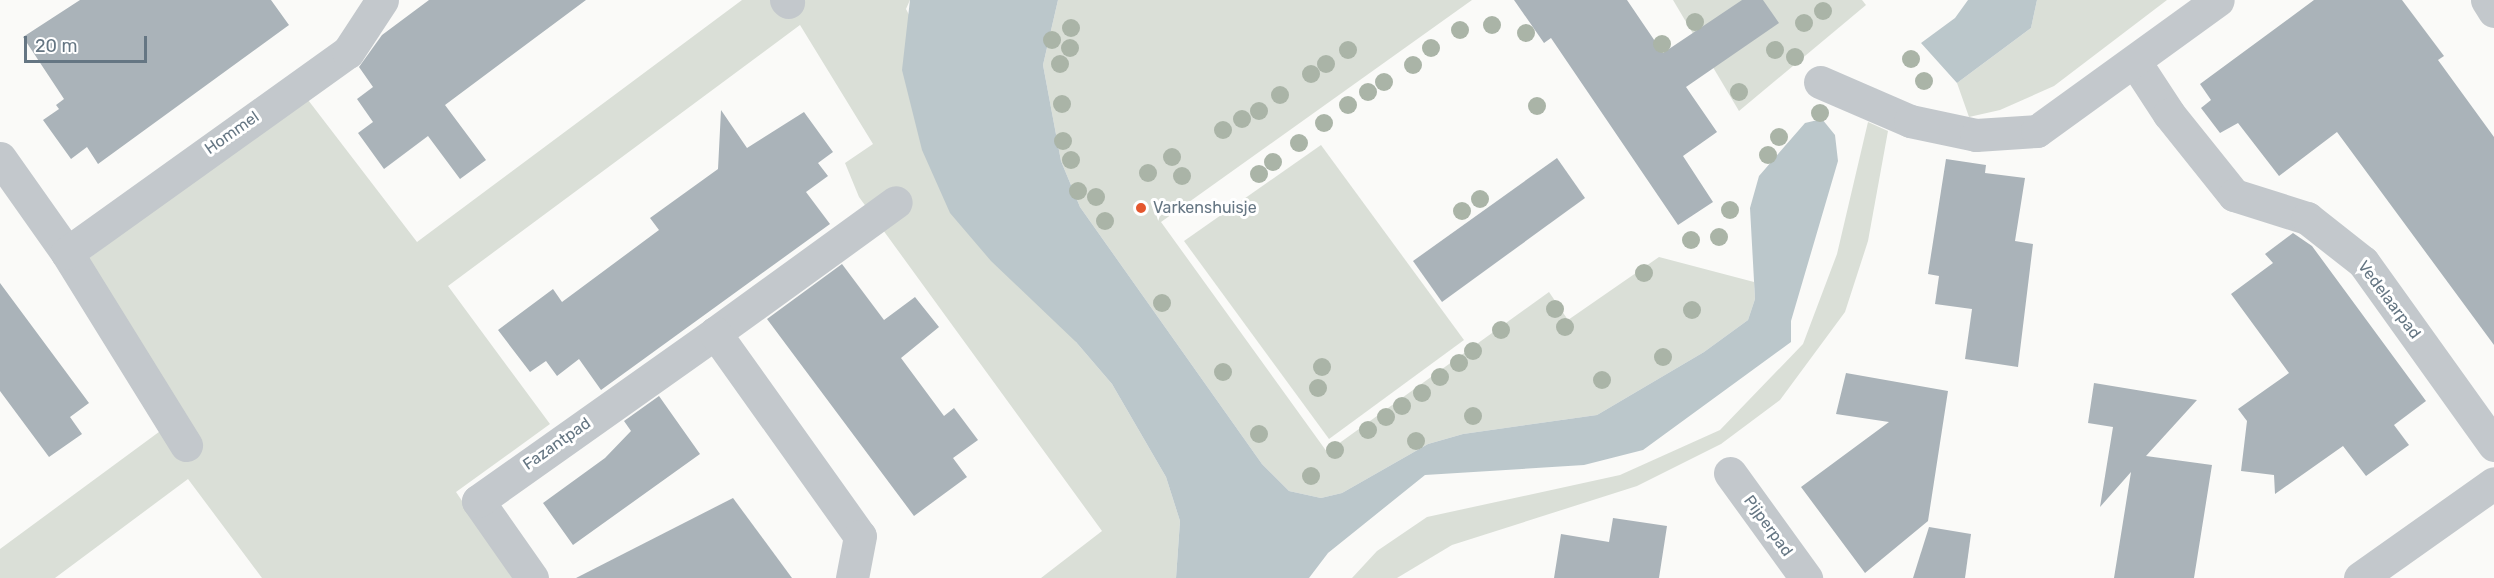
<!DOCTYPE html>
<style>
body{margin:0}
#map{position:relative;width:2494px;height:578px;overflow:hidden;background:#fafaf8;font-family:Rubik,sans-serif}
div>[style]{position:absolute}
.green>*{inset:0;background:#dadfd7}
.water>*{inset:0;background:#bbc7cb}
.building>*{inset:0;background:#aab3b9}
.minor>*{height:33px;margin:-16.5px;padding:0 16.5px;transform-origin:16.5px;border-radius:16.5px;background:#c3c8cc}
.trees>*{width:18px;height:18px;margin:-9px;border-radius:50%;background:#aab4a7}
.dots>*{width:16px;height:16px;translate:-50% -50%;box-sizing:border-box;border:3px solid #fff;border-radius:50%}
span{translate:-50% -50%;white-space:nowrap;text-align:center;line-height:1.15;-webkit-text-stroke:6px #fff;paint-order:stroke}
.street-label{font-size:16px;color:#657683}
.poi-label{font-size:16px;color:#657683}
.left{translate:0 -50%;text-align:left}
.scale{position:absolute;left:24px;top:36px;width:123px;height:27px;box-sizing:border-box;border:3px solid #657683;border-top:0;padding-left:8px;font-size:18px;line-height:21px;white-space:nowrap;color:#657683;-webkit-text-stroke:4px #fff;paint-order:stroke}
</style>
<div id="map">
<div class="green">
<i style="clip-path:polygon(742px 0,910px 0,906px 9px,1076px 342px,1112px 384px,1166px 477px,1180px 521px,1176px 578px,1041px 578px,1102px 531px,859px 197px,845px 163px,873px 144px,800px 25px,448px 286px,550px 424px,456px 492px,514px 578px,262px 578px,188px 479px,55px 578px,0 578px,0 549px,182px 415px,80px 265px,305px 96px,417px 242px)"></i>
<i style="clip-path:polygon(1058px 0,1472px 0,1161px 222px,1327px 452px,1549px 292px,1568px 320px,1659px 257px,1754px 282px,1755px 299px,1748px 320px,1704px 352px,1597px 415px,1463px 434px,1428px 444px,1342px 493px,1321px 498px,1289px 491px,1262px 464px,1080px 207px,1061px 161px,1043px 65px)"></i>
<i style="clip-path:polygon(1673px 0,1862px 0,1866px 5px,1739px 111px)"></i>
<i style="clip-path:polygon(2037px 0,2167px 0,2054px 86px,2000px 110px,1969px 117px,1957px 83px,2031px 28px)"></i>
<i style="clip-path:polygon(1868px 122px,1888px 131px,1868px 241px,1845px 312px,1780px 400px,1721px 444px,1637px 486px,1452px 545px,1397px 578px,1352px 578px,1377px 551px,1427px 517px,1620px 475px,1720px 430px,1803px 344px,1837px 254px)"></i>
<i style="clip-path:polygon(1321px 145px,1464px 340px,1329px 439px,1184px 241px)"></i>
</div>
<div class="water">
<i style="clip-path:polygon(910px 0,1058px 0,1043px 65px,1061px 161px,1080px 207px,1262px 464px,1289px 491px,1321px 498px,1342px 493px,1428px 444px,1463px 434px,1597px 415px,1704px 352px,1748px 320px,1755px 299px,1750px 208px,1759px 176px,1805px 123px,1822px 119px,1835px 135px,1838px 161px,1791px 321px,1791px 342px,1643px 450px,1584px 465px,1425px 475px,1328px 553px,1309px 578px,1176px 578px,1180px 521px,1166px 477px,1112px 384px,1076px 342px,991px 261px,950px 213px,922px 150px,902px 70px)"></i>
<i style="clip-path:polygon(1968px 0,2037px 0,2031px 28px,1957px 83px,1921px 43px,1955px 18px)"></i>
</div>
<div class="building">
<i style="clip-path:polygon(80px 0,271px 0,289px 25px,98px 164px,87px 147px,71px 159px,43px 120px,59px 109px,56px 105px,64px 99px,23px 37px)"></i>
<i style="clip-path:polygon(429px 0,586px 0,445px 105px,486px 160px,460px 179px,428px 136px,384px 169px,358px 133px,373px 122px,357px 99px,373px 87px,359px 67px,382px 35px)"></i>
<i style="clip-path:polygon(1514px 0,1627px 0,1663px 53px,1742px 0,1763px 0,1779px 23px,1686px 87px,1717px 132px,1683px 156px,1713px 202px,1678px 225px,1551px 38px,1544px 43px)"></i>
<i style="clip-path:polygon(2314px 0,2402px 0,2444px 56px,2438px 60px,2494px 137px,2494px 345px,2337px 132px,2279px 176px,2238px 123px,2220px 133px,2201px 108px,2211px 100px,2200px 84px)"></i>
<i style="clip-path:polygon(721px 110px,747px 148px,804px 112px,833px 152px,818px 163px,828px 176px,806px 192px,830px 224px,601px 390px,579px 359px,557px 376px,546px 361px,530px 372px,498px 330px,553px 289px,562px 302px,659px 230px,650px 218px,718px 169px)"></i>
<i style="clip-path:polygon(1557px 158px,1585px 198px,1442px 302px,1413px 261px)"></i>
<i style="clip-path:polygon(1946px 159px,1986px 165px,1985px 173px,2025px 178px,2015px 241px,2033px 244px,2018px 367px,1965px 359px,1972px 309px,1935px 304px,1939px 276px,1928px 274px)"></i>
<i style="clip-path:polygon(2293px 233px,2312px 246px,2426px 401px,2394px 425px,2409px 445px,2366px 476px,2343px 446px,2275px 494px,2274px 475px,2241px 471px,2247px 421px,2238px 409px,2289px 373px,2231px 294px,2273px 263px,2265px 254px)"></i>
<i style="clip-path:polygon(842px 264px,884px 320px,915px 297px,939px 327px,901px 358px,944px 416px,954px 408px,978px 440px,953px 458px,967px 477px,914px 516px,767px 319px)"></i>
<i style="clip-path:polygon(0 283px,89px 403px,70px 417px,82px 434px,49px 457px,0 391px)"></i>
<i style="clip-path:polygon(1846px 373px,1948px 391px,1928px 521px,1865px 573px,1801px 487px,1889px 422px,1836px 414px)"></i>
<i style="clip-path:polygon(2094px 383px,2197px 400px,2146px 456px,2212px 465px,2194px 578px,2114px 578px,2131px 472px,2100px 507px,2113px 427px,2088px 423px)"></i>
<i style="clip-path:polygon(659px 396px,700px 454px,573px 545px,543px 503px,605px 458px,631px 431px,624px 421px)"></i>
<i style="clip-path:polygon(733px 498px,792px 578px,576px 578px)"></i>
<i style="clip-path:polygon(1613px 518px,1667px 526px,1659px 578px,1554px 578px,1561px 534px,1609px 542px)"></i>
<i style="clip-path:polygon(1929px 527px,1971px 534px,1965px 578px,1913px 578px)"></i>
</div>
<div class="minor">
<i style="left:786px;top:0;width:3px;rotate:45deg"></i>
<i style="left:2487px;top:0;width:13px;rotate:58deg"></i>
<i style="left:2135px;top:62px;width:62px;rotate:56.8deg"></i>
<i style="left:2169px;top:114px;width:104px;rotate:51.3deg"></i>
<i style="left:2234px;top:195px;width:77px;rotate:17.5deg"></i>
<i style="left:2307px;top:218px;width:71px;rotate:38.2deg"></i>
<i style="left:2363px;top:262px;width:225px;rotate:54.4deg"></i>
<i style="left:1820px;top:82px;width:98px;rotate:23.4deg"></i>
<i style="left:1910px;top:121px;width:67px;rotate:12deg"></i>
<i style="left:1976px;top:135px;width:61px;rotate:-3.8deg"></i>
<i style="left:2037px;top:131px;width:223px;rotate:-35.9deg"></i>
<i style="left:0;top:158px;width:116px;rotate:54.8deg"></i>
<i style="left:67px;top:253px;width:226px;rotate:58.2deg"></i>
<i style="left:67px;top:253px;width:345px;rotate:-35.6deg"></i>
<i style="left:348px;top:52px;width:62px;rotate:-56.8deg"></i>
<i style="left:715px;top:333px;width:223px;rotate:-35.9deg"></i>
<i style="left:1730px;top:473px;width:130px;rotate:54.1deg"></i>
<i style="left:532px;top:578px;width:94px;rotate:-125deg"></i>
<i style="left:478px;top:501px;width:291px;rotate:-35.3deg"></i>
<i style="left:715px;top:333px;width:249px;rotate:54.5deg"></i>
<i style="left:860px;top:536px;width:43px;rotate:100.8deg"></i>
<i style="left:2360px;top:578px;width:164px;rotate:-35.3deg"></i>
</div>
<div class="trees">
<i style="left:1823px;top:11px"></i>
<i style="left:1695px;top:22px"></i>
<i style="left:1804px;top:23px"></i>
<i style="left:1492px;top:25px"></i>
<i style="left:1071px;top:28px"></i>
<i style="left:1460px;top:30px"></i>
<i style="left:1526px;top:33px"></i>
<i style="left:1052px;top:40px"></i>
<i style="left:1662px;top:44px"></i>
<i style="left:1070px;top:48px"></i>
<i style="left:1431px;top:48px"></i>
<i style="left:1348px;top:50px"></i>
<i style="left:1775px;top:50px"></i>
<i style="left:1795px;top:57px"></i>
<i style="left:1911px;top:59px"></i>
<i style="left:1060px;top:64px"></i>
<i style="left:1326px;top:64px"></i>
<i style="left:1413px;top:65px"></i>
<i style="left:1311px;top:74px"></i>
<i style="left:1924px;top:81px"></i>
<i style="left:1384px;top:82px"></i>
<i style="left:1368px;top:92px"></i>
<i style="left:1739px;top:92px"></i>
<i style="left:1280px;top:95px"></i>
<i style="left:1062px;top:104px"></i>
<i style="left:1348px;top:105px"></i>
<i style="left:1537px;top:106px"></i>
<i style="left:1259px;top:111px"></i>
<i style="left:1820px;top:113px"></i>
<i style="left:1242px;top:119px"></i>
<i style="left:1324px;top:123px"></i>
<i style="left:1223px;top:130px"></i>
<i style="left:1779px;top:137px"></i>
<i style="left:1063px;top:141px"></i>
<i style="left:1299px;top:143px"></i>
<i style="left:1768px;top:155px"></i>
<i style="left:1172px;top:157px"></i>
<i style="left:1071px;top:160px"></i>
<i style="left:1273px;top:162px"></i>
<i style="left:1148px;top:173px"></i>
<i style="left:1259px;top:174px"></i>
<i style="left:1182px;top:176px"></i>
<i style="left:1078px;top:191px"></i>
<i style="left:1096px;top:197px"></i>
<i style="left:1480px;top:199px"></i>
<i style="left:1730px;top:210px"></i>
<i style="left:1462px;top:211px"></i>
<i style="left:1105px;top:221px"></i>
<i style="left:1719px;top:237px"></i>
<i style="left:1691px;top:240px"></i>
<i style="left:1644px;top:273px"></i>
<i style="left:1162px;top:303px"></i>
<i style="left:1555px;top:309px"></i>
<i style="left:1692px;top:310px"></i>
<i style="left:1565px;top:327px"></i>
<i style="left:1501px;top:330px"></i>
<i style="left:1473px;top:351px"></i>
<i style="left:1663px;top:357px"></i>
<i style="left:1459px;top:363px"></i>
<i style="left:1322px;top:367px"></i>
<i style="left:1223px;top:372px"></i>
<i style="left:1440px;top:377px"></i>
<i style="left:1602px;top:380px"></i>
<i style="left:1318px;top:388px"></i>
<i style="left:1422px;top:393px"></i>
<i style="left:1402px;top:406px"></i>
<i style="left:1473px;top:416px"></i>
<i style="left:1386px;top:417px"></i>
<i style="left:1368px;top:430px"></i>
<i style="left:1259px;top:434px"></i>
<i style="left:1416px;top:441px"></i>
<i style="left:1335px;top:450px"></i>
<i style="left:1311px;top:476px"></i>
</div>
<div class="dots">
<i style="left:1141px;top:208px;background:#e4572e"></i>
</div>
<div class="street-label">
<span style="left:232px;top:133px;rotate:-35deg">Hommel</span>
<span style="left:2389px;top:300px;rotate:53deg">Vedelaarpad</span>
<span style="left:557px;top:444px;rotate:-35deg">Fazantpad</span>
<span style="left:1768px;top:526px;rotate:54deg">Pijperpad</span>
</div>
<div class="poi-label">
<span class="left" style="left:1153px;top:208px">Varkenshuisje</span>
</div>
<div class="scale">20 m</div>
</div>
